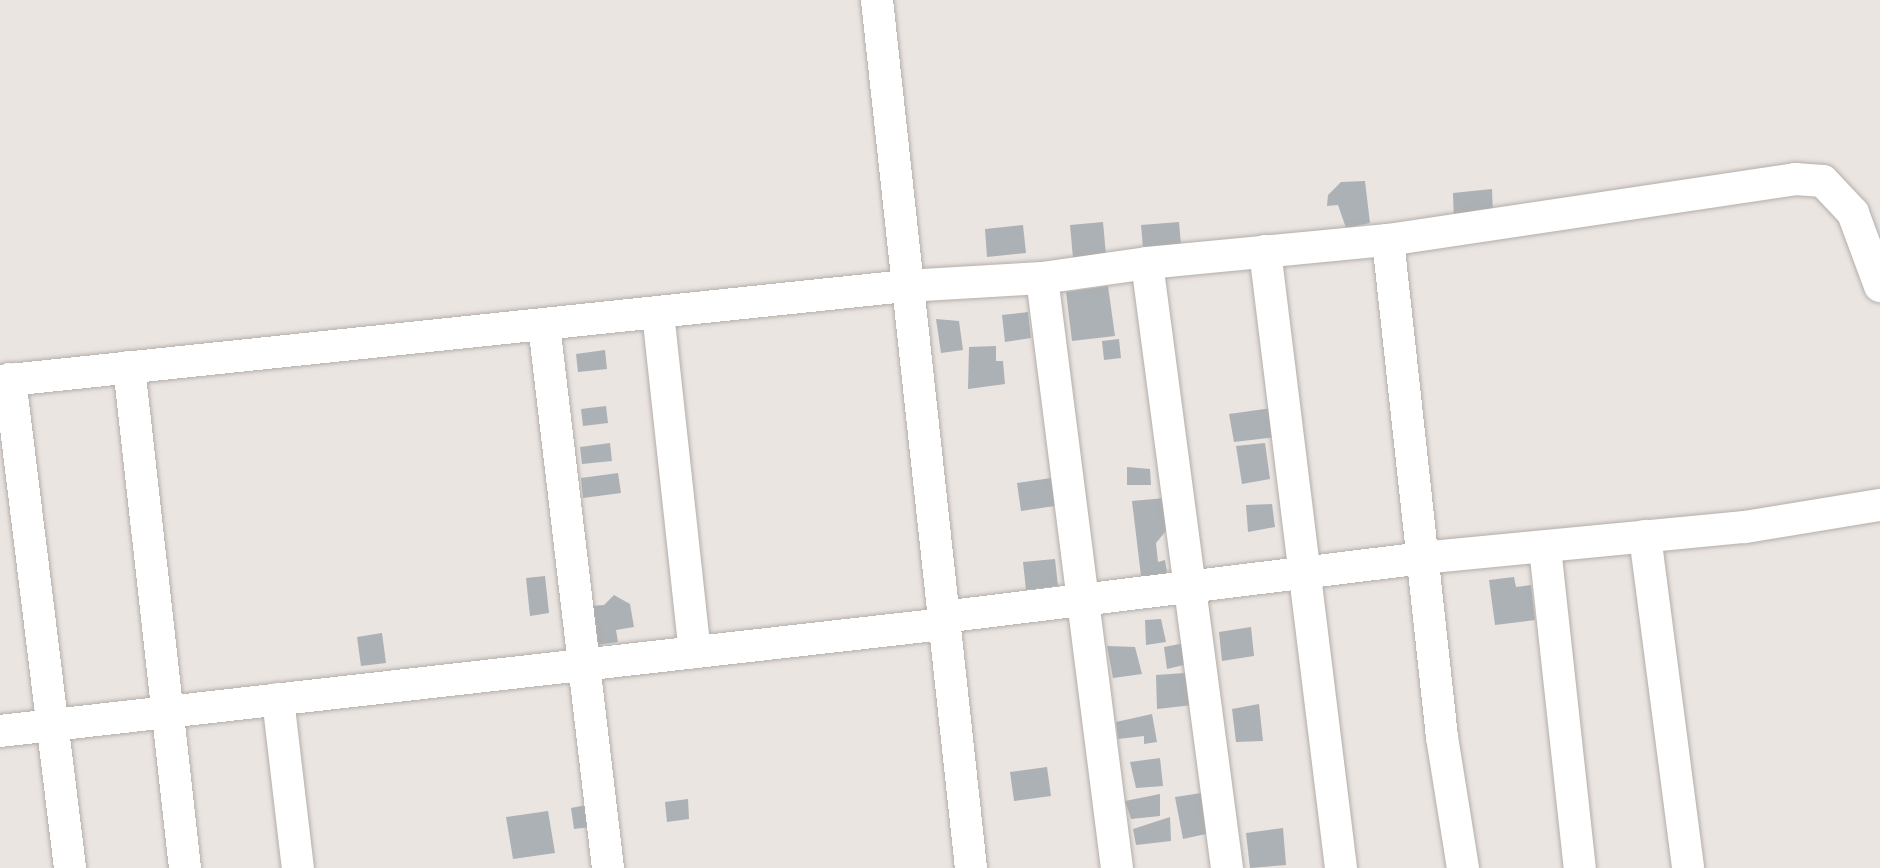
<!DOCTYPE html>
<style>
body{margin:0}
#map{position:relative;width:1880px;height:868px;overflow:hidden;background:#ebe5e1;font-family:Raleway,sans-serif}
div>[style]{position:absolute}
.building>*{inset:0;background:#abb1b5}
.roads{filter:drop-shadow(0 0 2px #b3aeaa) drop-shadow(0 0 2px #b3aeaa)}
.minor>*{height:32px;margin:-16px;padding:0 16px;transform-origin:16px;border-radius:16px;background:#fff}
span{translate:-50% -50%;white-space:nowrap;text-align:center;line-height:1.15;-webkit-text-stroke:6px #f8f2ef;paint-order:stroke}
</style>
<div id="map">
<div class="building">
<i style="clip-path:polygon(1365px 181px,1370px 223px,1346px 228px,1338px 205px,1327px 206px,1328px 195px,1341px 182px)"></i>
<i style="clip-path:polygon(1492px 189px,1493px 214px,1454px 221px,1453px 193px)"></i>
<i style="clip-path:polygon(1103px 222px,1106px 255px,1073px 258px,1070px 225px)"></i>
<i style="clip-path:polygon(1179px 222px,1182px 256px,1144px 259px,1141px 225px)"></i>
<i style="clip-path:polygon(1023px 225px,1026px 253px,987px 257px,985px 229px)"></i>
<i style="clip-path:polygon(1108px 286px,1115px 336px,1072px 341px,1066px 292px)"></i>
<i style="clip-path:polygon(1028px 312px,1031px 338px,1005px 342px,1002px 315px)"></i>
<i style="clip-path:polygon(936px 319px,959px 321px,963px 350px,941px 353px)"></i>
<i style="clip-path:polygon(1119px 339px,1121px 358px,1104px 360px,1102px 341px)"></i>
<i style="clip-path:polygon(996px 346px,996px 361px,1003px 361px,1005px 384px,968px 389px,969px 347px)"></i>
<i style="clip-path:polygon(605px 350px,607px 369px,578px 372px,576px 354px)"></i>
<i style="clip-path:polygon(606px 406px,608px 423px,583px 426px,581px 409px)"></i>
<i style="clip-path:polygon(1272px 408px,1276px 437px,1234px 442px,1229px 414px)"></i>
<i style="clip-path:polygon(610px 443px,612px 461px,582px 464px,580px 447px)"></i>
<i style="clip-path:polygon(1265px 443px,1270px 479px,1242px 484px,1236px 446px)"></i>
<i style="clip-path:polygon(1127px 467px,1150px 469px,1151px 485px,1127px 485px)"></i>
<i style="clip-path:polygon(618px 473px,621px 493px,583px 498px,581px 478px)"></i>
<i style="clip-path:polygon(1051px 478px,1055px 506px,1021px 511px,1017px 483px)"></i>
<i style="clip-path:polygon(1165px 498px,1170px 526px,1156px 543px,1158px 562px,1165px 560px,1168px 578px,1141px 576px,1132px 501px)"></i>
<i style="clip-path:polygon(1272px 504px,1275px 527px,1248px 532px,1246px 505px)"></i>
<i style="clip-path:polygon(1055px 559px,1058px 586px,1026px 590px,1023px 562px)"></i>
<i style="clip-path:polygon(545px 576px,549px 613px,530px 616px,526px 578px)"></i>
<i style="clip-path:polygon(1514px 577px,1516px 587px,1531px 585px,1535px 620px,1495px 625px,1489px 580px)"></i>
<i style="clip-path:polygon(614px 595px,630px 604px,634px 627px,616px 630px,618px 642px,596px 645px,591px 606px,604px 605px)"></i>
<i style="clip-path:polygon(1161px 619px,1166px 642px,1146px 645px,1145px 620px)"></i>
<i style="clip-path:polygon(1251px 627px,1254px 656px,1222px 661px,1219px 632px)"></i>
<i style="clip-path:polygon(382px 633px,386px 663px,361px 666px,357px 637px)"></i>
<i style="clip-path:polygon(1185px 643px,1188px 664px,1167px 669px,1164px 647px)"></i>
<i style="clip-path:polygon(1107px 646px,1135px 647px,1142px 674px,1113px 678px)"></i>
<i style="clip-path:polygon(1185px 673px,1193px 705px,1157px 709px,1156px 675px)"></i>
<i style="clip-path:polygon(1259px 704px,1263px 741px,1236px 742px,1232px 709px)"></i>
<i style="clip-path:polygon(1152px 714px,1157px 742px,1144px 744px,1144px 736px,1118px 739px,1116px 722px)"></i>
<i style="clip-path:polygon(1160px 758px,1163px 786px,1136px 788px,1130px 762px)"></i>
<i style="clip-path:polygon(1047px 767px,1051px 796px,1014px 801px,1010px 772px)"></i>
<i style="clip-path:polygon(1208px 792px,1215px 832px,1183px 839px,1175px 797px)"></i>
<i style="clip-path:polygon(1160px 794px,1160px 816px,1131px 819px,1125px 801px)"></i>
<i style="clip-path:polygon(688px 799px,689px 819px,667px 822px,665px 802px)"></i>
<i style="clip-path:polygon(587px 805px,590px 827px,574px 829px,571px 808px)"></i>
<i style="clip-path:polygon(548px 811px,555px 853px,513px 859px,506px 817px)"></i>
<i style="clip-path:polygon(1170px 817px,1171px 841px,1136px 845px,1133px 829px)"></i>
<i style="clip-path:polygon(1283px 828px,1286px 865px,1250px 868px,1246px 833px)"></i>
</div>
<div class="roads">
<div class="minor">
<i style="left:877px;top:0;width:873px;rotate:83.82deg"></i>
<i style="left:1388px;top:240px;width:500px;rotate:83.8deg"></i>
<i style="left:1442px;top:737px;width:133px;rotate:80.9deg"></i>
<i style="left:1265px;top:251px;width:622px;rotate:82.98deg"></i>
<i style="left:1147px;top:263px;width:610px;rotate:82.47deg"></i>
<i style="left:1042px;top:278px;width:595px;rotate:82.76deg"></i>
<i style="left:658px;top:313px;width:341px;rotate:83.8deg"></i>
<i style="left:544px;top:325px;width:547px;rotate:83.28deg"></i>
<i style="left:129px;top:367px;width:504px;rotate:83.62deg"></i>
<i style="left:10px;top:379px;width:493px;rotate:83deg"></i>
<i style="left:0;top:381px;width:911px;rotate:-5.99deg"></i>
<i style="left:906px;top:286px;width:136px;rotate:-3.4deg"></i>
<i style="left:1042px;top:278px;width:106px;rotate:-8.1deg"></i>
<i style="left:1147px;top:263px;width:242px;rotate:-5.5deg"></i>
<i style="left:1388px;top:240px;width:412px;rotate:-8.5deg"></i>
<i style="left:1795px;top:179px;width:28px;rotate:4deg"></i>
<i style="left:1823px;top:181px;width:44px;rotate:46.8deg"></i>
<i style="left:1853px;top:213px;width:78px;rotate:69.7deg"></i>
<i style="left:1645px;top:536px;width:335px;rotate:82.6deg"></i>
<i style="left:1545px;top:548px;width:322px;rotate:83.8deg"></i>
<i style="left:943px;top:617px;width:482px;rotate:-7deg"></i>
<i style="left:1421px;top:558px;width:325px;rotate:-5.5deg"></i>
<i style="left:1745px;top:527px;width:137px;rotate:-9.3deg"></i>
<i style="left:278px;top:699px;width:170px;rotate:83.3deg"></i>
<i style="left:0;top:731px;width:950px;rotate:-6.47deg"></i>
</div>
</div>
</div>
